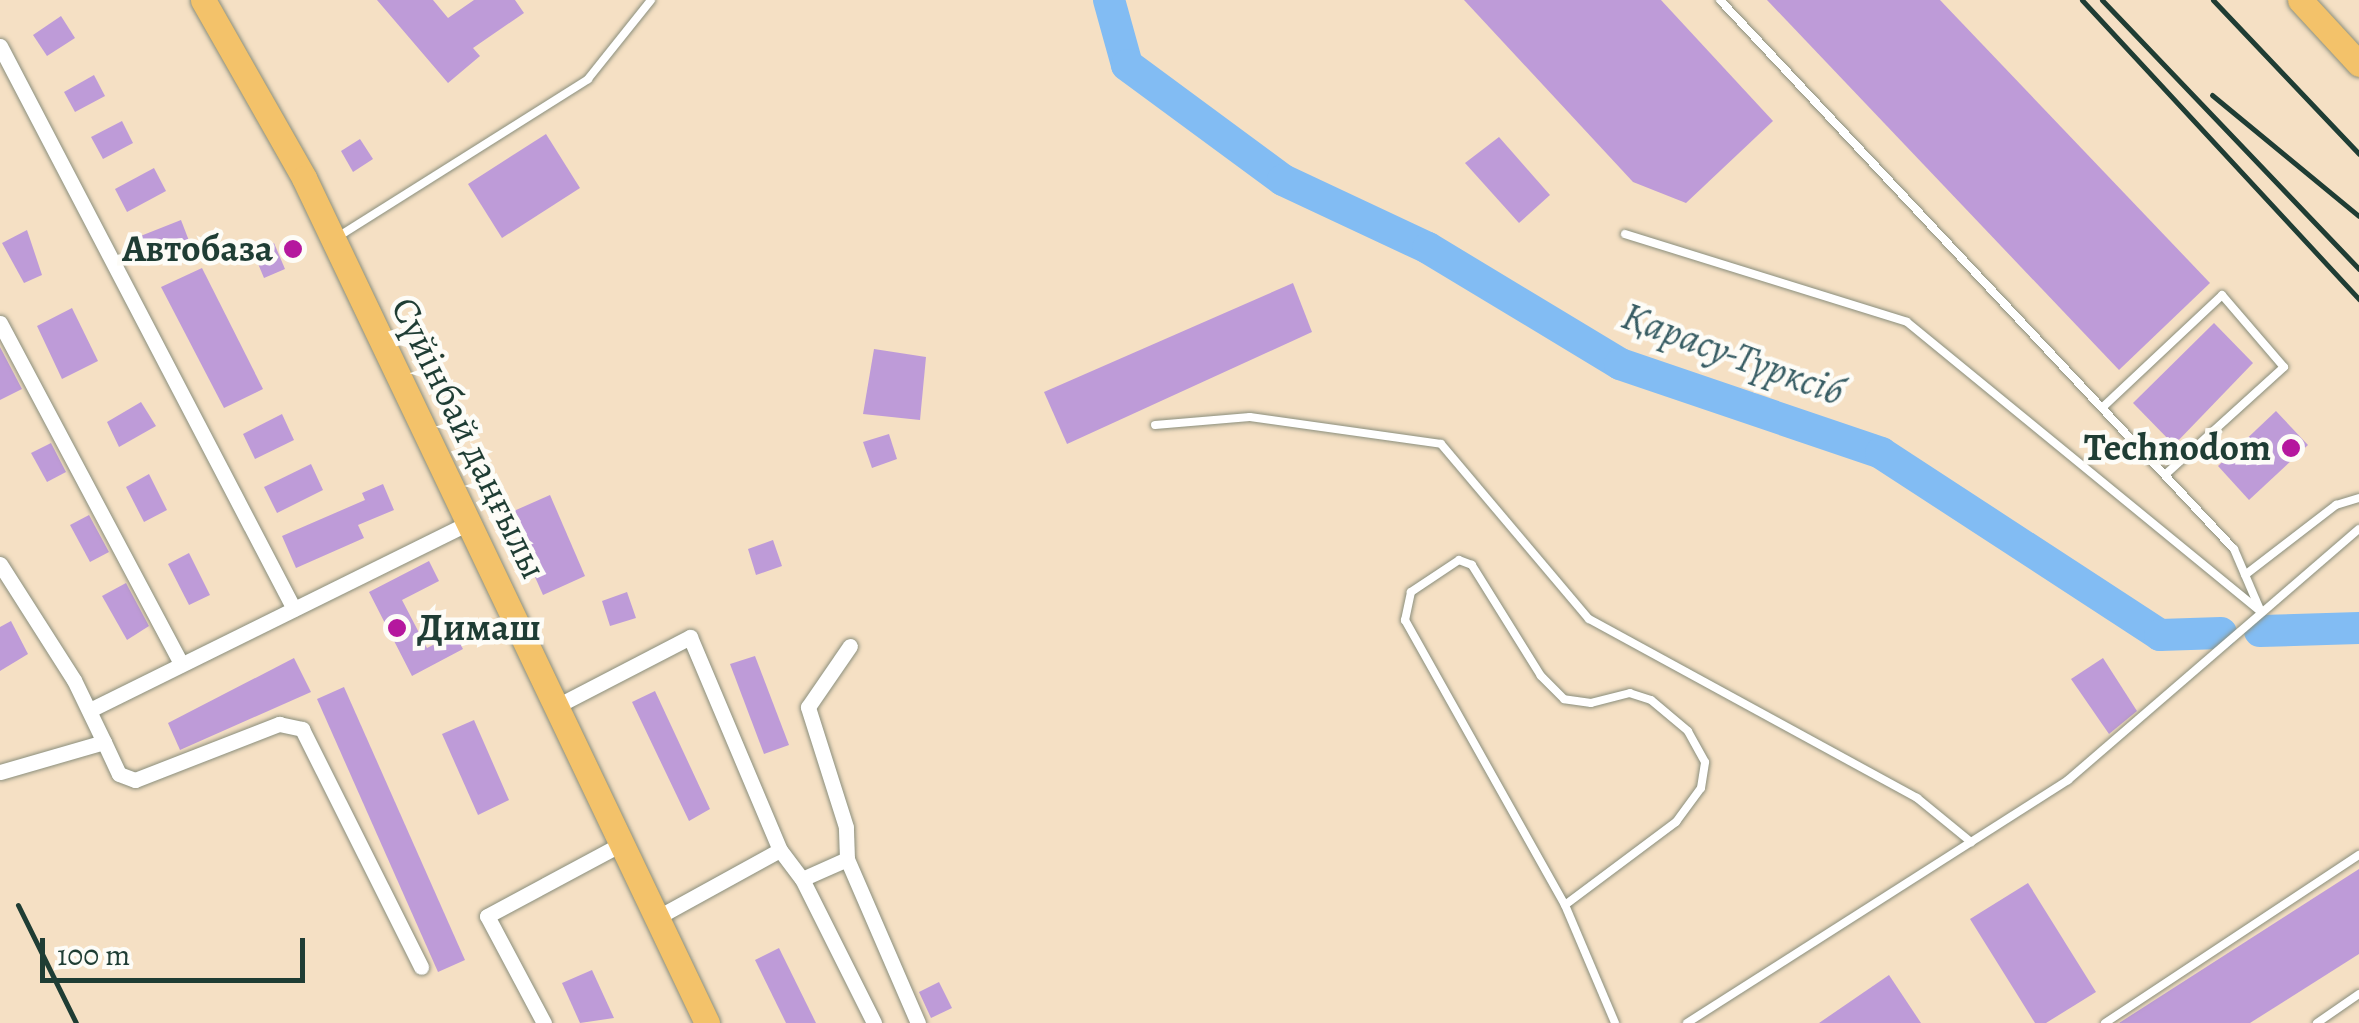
<!DOCTYPE html>
<meta charset="utf-8">
<style>
body{margin:0}
#map{position:relative;width:2359px;height:1023px;overflow:hidden;background:#f5e0c4;font-family:Alegreya,serif}
div>[style]{position:absolute}
.river>*{height:32px;margin:-16px;padding:0 16px;transform-origin:16px;border-radius:16px;background:#82bcf3}
.building>*{inset:0;background:#be9bd8}
.roads{filter:drop-shadow(0 0 2px #8a8e7c) drop-shadow(0 0 2px #8a8e7c)}
.lane>*{height:8px;margin:-4px;padding:0 4px;transform-origin:4px;border-radius:4px;background:#fff}
.street>*{height:15px;margin:-7.5px;padding:0 7.5px;transform-origin:7.5px;border-radius:7.5px;background:#fff}
.primary>*{height:25px;margin:-12.5px;padding:0 12.5px;transform-origin:12.5px;border-radius:12.5px;background:#f3c26a}
.rail>*{height:5px;margin:-2.5px;padding:0 2.5px;transform-origin:2.5px;border-radius:2.5px;background:#1f3d34}
.dots>*{width:28px;height:28px;translate:-50% -50%;box-sizing:border-box;border:5px solid #fdfcf7;border-radius:50%}
span{translate:-50% -50%;white-space:nowrap;text-align:center;line-height:1.15;-webkit-text-stroke:9px #fdfcf7;paint-order:stroke}
.poi-label{font-size:38px;color:#1f3d34;font-weight:700}
.right{translate:-100% -50%;text-align:right}
.left{translate:0 -50%;text-align:left}
.street-label{font-size:38px;color:#1f3d34}
.water-label{font-size:40px;color:#385d64;font-style:italic}
.scale{position:absolute;left:40px;top:938px;width:265px;height:45px;box-sizing:border-box;border:5px solid #1f3d34;border-top:0;padding-left:12px;font-size:30px;line-height:35px;white-space:nowrap;color:#1f3d34;-webkit-text-stroke:8px #fdfcf7;paint-order:stroke}
</style>
<div id="map">
<div class="river">
<i style="left:1109px;top:0;width:67px;rotate:74.5deg"></i>
<i style="left:1127px;top:65px;width:194px;rotate:36.4deg"></i>
<i style="left:1283px;top:180px;width:160px;rotate:25.1deg"></i>
<i style="left:1428px;top:248px;width:224px;rotate:31.1deg"></i>
<i style="left:1620px;top:364px;width:276px;rotate:18.8deg"></i>
<i style="left:1881px;top:453px;width:333px;rotate:33.1deg"></i>
<i style="left:2160px;top:635px;width:61px;rotate:-1.9deg"></i>
<i style="left:2260px;top:631px;width:99px;rotate:-1.7deg"></i>
</div>
<div class="building">
<i style="clip-path:polygon(377px 0,433px 0,448px 18px,474px 0,515px 0,524px 13px,473px 48px,480px 56px,448px 83px)"></i>
<i style="clip-path:polygon(1464px 0,1661px 0,1773px 121px,1686px 203px,1633px 182px)"></i>
<i style="clip-path:polygon(1767px 0,1940px 0,2210px 283px,2119px 370px)"></i>
<i style="clip-path:polygon(61px 16px,75px 38px,47px 56px,33px 35px)"></i>
<i style="clip-path:polygon(94px 75px,105px 96px,75px 112px,64px 92px)"></i>
<i style="clip-path:polygon(122px 121px,133px 143px,103px 159px,91px 137px)"></i>
<i style="clip-path:polygon(546px 134px,580px 188px,502px 238px,468px 184px)"></i>
<i style="clip-path:polygon(1499px 137px,1550px 195px,1519px 223px,1465px 163px)"></i>
<i style="clip-path:polygon(360px 139px,373px 159px,353px 172px,341px 151px)"></i>
<i style="clip-path:polygon(154px 168px,166px 191px,127px 212px,115px 189px)"></i>
<i style="clip-path:polygon(181px 220px,191px 246px,148px 263px,138px 237px)"></i>
<i style="clip-path:polygon(27px 230px,42px 275px,24px 283px,2px 243px)"></i>
<i style="clip-path:polygon(274px 243px,285px 269px,264px 278px,253px 252px)"></i>
<i style="clip-path:polygon(202px 268px,263px 389px,224px 408px,161px 287px)"></i>
<i style="clip-path:polygon(1293px 283px,1312px 332px,1067px 444px,1044px 392px)"></i>
<i style="clip-path:polygon(72px 308px,98px 361px,62px 379px,37px 326px)"></i>
<i style="clip-path:polygon(2214px 323px,2253px 363px,2174px 445px,2133px 403px)"></i>
<i style="clip-path:polygon(0 347px,22px 389px,0 400px)"></i>
<i style="clip-path:polygon(874px 349px,926px 357px,920px 420px,863px 414px)"></i>
<i style="clip-path:polygon(141px 402px,156px 426px,119px 447px,107px 422px)"></i>
<i style="clip-path:polygon(2276px 411px,2308px 445px,2249px 500px,2218px 466px)"></i>
<i style="clip-path:polygon(282px 414px,294px 440px,255px 459px,243px 434px)"></i>
<i style="clip-path:polygon(889px 434px,897px 459px,872px 468px,863px 442px)"></i>
<i style="clip-path:polygon(51px 443px,66px 472px,47px 482px,31px 453px)"></i>
<i style="clip-path:polygon(311px 464px,323px 490px,277px 513px,264px 487px)"></i>
<i style="clip-path:polygon(149px 474px,167px 510px,144px 522px,126px 487px)"></i>
<i style="clip-path:polygon(383px 484px,394px 510px,358px 525px,364px 538px,296px 568px,282px 536px,365px 500px,362px 493px)"></i>
<i style="clip-path:polygon(550px 495px,585px 576px,543px 595px,507px 514px)"></i>
<i style="clip-path:polygon(89px 515px,109px 552px,90px 562px,70px 525px)"></i>
<i style="clip-path:polygon(773px 540px,782px 566px,756px 575px,748px 549px)"></i>
<i style="clip-path:polygon(189px 553px,210px 595px,189px 605px,168px 564px)"></i>
<i style="clip-path:polygon(429px 561px,439px 581px,402px 600px,427px 648px,455px 634px,463px 649px,412px 676px,369px 592px)"></i>
<i style="clip-path:polygon(126px 583px,149px 626px,127px 640px,102px 596px)"></i>
<i style="clip-path:polygon(627px 592px,636px 618px,610px 626px,602px 601px)"></i>
<i style="clip-path:polygon(11px 621px,28px 654px,0 671px,0 627px)"></i>
<i style="clip-path:polygon(755px 656px,789px 745px,764px 754px,730px 664px)"></i>
<i style="clip-path:polygon(294px 658px,311px 692px,180px 750px,168px 723px)"></i>
<i style="clip-path:polygon(2103px 658px,2137px 711px,2109px 734px,2071px 679px)"></i>
<i style="clip-path:polygon(344px 687px,465px 960px,438px 972px,317px 699px)"></i>
<i style="clip-path:polygon(655px 691px,710px 809px,689px 821px,632px 702px)"></i>
<i style="clip-path:polygon(474px 720px,509px 800px,478px 815px,442px 734px)"></i>
<i style="clip-path:polygon(2359px 869px,2359px 954px,2250px 1023px,2119px 1023px)"></i>
<i style="clip-path:polygon(2028px 883px,2096px 992px,2046px 1023px,2035px 1023px,1970px 919px)"></i>
<i style="clip-path:polygon(779px 948px,816px 1023px,786px 1023px,755px 960px)"></i>
<i style="clip-path:polygon(592px 970px,614px 1018px,580px 1023px,562px 983px)"></i>
<i style="clip-path:polygon(1889px 975px,1921px 1023px,1819px 1023px)"></i>
<i style="clip-path:polygon(939px 982px,952px 1008px,931px 1018px,919px 992px)"></i>
</div>
<div class="roads">
<div class="lane">
<i style="left:1720px;top:0;width:752px;rotate:46.89deg"></i>
<i style="left:2234px;top:549px;width:69px;rotate:66.8deg"></i>
<i style="left:1625px;top:234px;width:295px;rotate:17.3deg"></i>
<i style="left:1907px;top:322px;width:458px;rotate:39.3deg"></i>
<i style="left:336px;top:238px;width:298px;rotate:-32.2deg"></i>
<i style="left:588px;top:79px;width:101px;rotate:-51.4deg"></i>
<i style="left:2104px;top:406px;width:162px;rotate:-43.2deg"></i>
<i style="left:2222px;top:295px;width:95px;rotate:49.3deg"></i>
<i style="left:2284px;top:367px;width:159px;rotate:137.8deg"></i>
<i style="left:1155px;top:425px;width:95px;rotate:-4.8deg"></i>
<i style="left:1250px;top:417px;width:193px;rotate:8deg"></i>
<i style="left:1441px;top:444px;width:229px;rotate:49.8deg"></i>
<i style="left:1589px;top:619px;width:374px;rotate:28.6deg"></i>
<i style="left:1917px;top:798px;width:70px;rotate:39.2deg"></i>
<i style="left:2245px;top:575px;width:115px;rotate:-37.6deg"></i>
<i style="left:2336px;top:505px;width:24px;rotate:-17deg"></i>
<i style="left:1565px;top:905px;width:139px;rotate:-36.8deg"></i>
<i style="left:1676px;top:822px;width:42px;rotate:-53.7deg"></i>
<i style="left:1701px;top:788px;width:26px;rotate:-81deg"></i>
<i style="left:1705px;top:762px;width:35px;rotate:-119deg"></i>
<i style="left:1688px;top:731px;width:48px;rotate:-140deg"></i>
<i style="left:1651px;top:700px;width:22px;rotate:-162deg"></i>
<i style="left:1630px;top:693px;width:40px;rotate:165.6deg"></i>
<i style="left:1591px;top:703px;width:27px;rotate:-172deg"></i>
<i style="left:1564px;top:699px;width:33px;rotate:-135deg"></i>
<i style="left:1541px;top:676px;width:131px;rotate:-121.9deg"></i>
<i style="left:1472px;top:565px;width:14px;rotate:-159deg"></i>
<i style="left:1459px;top:560px;width:58px;rotate:146.3deg"></i>
<i style="left:1411px;top:592px;width:29px;rotate:102deg"></i>
<i style="left:1405px;top:620px;width:327px;rotate:60.7deg"></i>
<i style="left:1565px;top:905px;width:128px;rotate:67deg"></i>
<i style="left:1687px;top:1023px;width:452px;rotate:-32.5deg"></i>
<i style="left:2068px;top:780px;width:384px;rotate:-40.8deg"></i>
<i style="left:2105px;top:1023px;width:305px;rotate:-33.5deg"></i>
<i style="left:2317px;top:1023px;width:51px;rotate:-34.6deg"></i>
</div>
<div class="street">
<i style="left:0;top:46px;width:635px;rotate:62.43deg"></i>
<i style="left:0;top:323px;width:383px;rotate:62deg"></i>
<i style="left:0;top:564px;width:138px;rotate:57.5deg"></i>
<i style="left:74px;top:680px;width:69px;rotate:64.2deg"></i>
<i style="left:104px;top:742px;width:108px;rotate:163.9deg"></i>
<i style="left:557px;top:706px;width:150px;rotate:-27.4deg"></i>
<i style="left:690px;top:637px;width:231px;rotate:67.1deg"></i>
<i style="left:90px;top:710px;width:419px;rotate:-26.3deg"></i>
<i style="left:104px;top:742px;width:35px;rotate:65deg"></i>
<i style="left:119px;top:774px;width:17px;rotate:21deg"></i>
<i style="left:135px;top:780px;width:155px;rotate:-21.3deg"></i>
<i style="left:279px;top:724px;width:24px;rotate:12deg"></i>
<i style="left:302px;top:729px;width:266px;rotate:63.4deg"></i>
<i style="left:847px;top:859px;width:179px;rotate:66.6deg"></i>
<i style="left:802px;top:879px;width:49px;rotate:-24deg"></i>
<i style="left:847px;top:859px;width:32px;rotate:-92deg"></i>
<i style="left:846px;top:827px;width:126px;rotate:-107.6deg"></i>
<i style="left:808px;top:707px;width:74px;rotate:-55.5deg"></i>
<i style="left:658px;top:917px;width:139px;rotate:-28.8deg"></i>
<i style="left:780px;top:850px;width:36px;rotate:53deg"></i>
<i style="left:802px;top:879px;width:161px;rotate:63.4deg"></i>
<i style="left:544px;top:1023px;width:121px;rotate:-118deg"></i>
<i style="left:487px;top:916px;width:152px;rotate:-28.2deg"></i>
</div>
<div class="primary">
<i style="left:203px;top:0;width:205px;rotate:60.4deg"></i>
<i style="left:304px;top:178px;width:936px;rotate:64.5deg"></i>
<i style="left:2300px;top:0;width:87px;rotate:47.3deg"></i>
</div>
</div>
<div class="rail">
<i style="left:2082px;top:0;width:408px;rotate:47.2deg"></i>
<i style="left:2102px;top:0;width:372px;rotate:46.3deg"></i>
<i style="left:2213px;top:0;width:212px;rotate:46.5deg"></i>
<i style="left:2212px;top:95px;width:190px;rotate:39.5deg"></i>
<i style="left:18px;top:905px;width:131px;rotate:63.8deg"></i>
</div>
<div class="dots">
<i style="left:293px;top:249px;background:#b5179e"></i>
<i style="left:2291px;top:448px;background:#b5179e"></i>
<i style="left:397px;top:628px;background:#b5179e"></i>
</div>
<div class="poi-label">
<span class="right" style="left:273px;top:249px">Автобаза</span>
<span class="right" style="left:2271px;top:448px">Technodom</span>
<span class="left" style="left:417px;top:628px">Димаш</span>
</div>
<div class="street-label">
<span style="left:469px;top:438px;rotate:64deg">Сүйінбай даңғылы</span>
</div>
<div class="water-label">
<span style="left:1733px;top:354px;rotate:20deg">Қарасу-Түрксіб</span>
</div>
<div class="scale">100 m</div>
</div>
